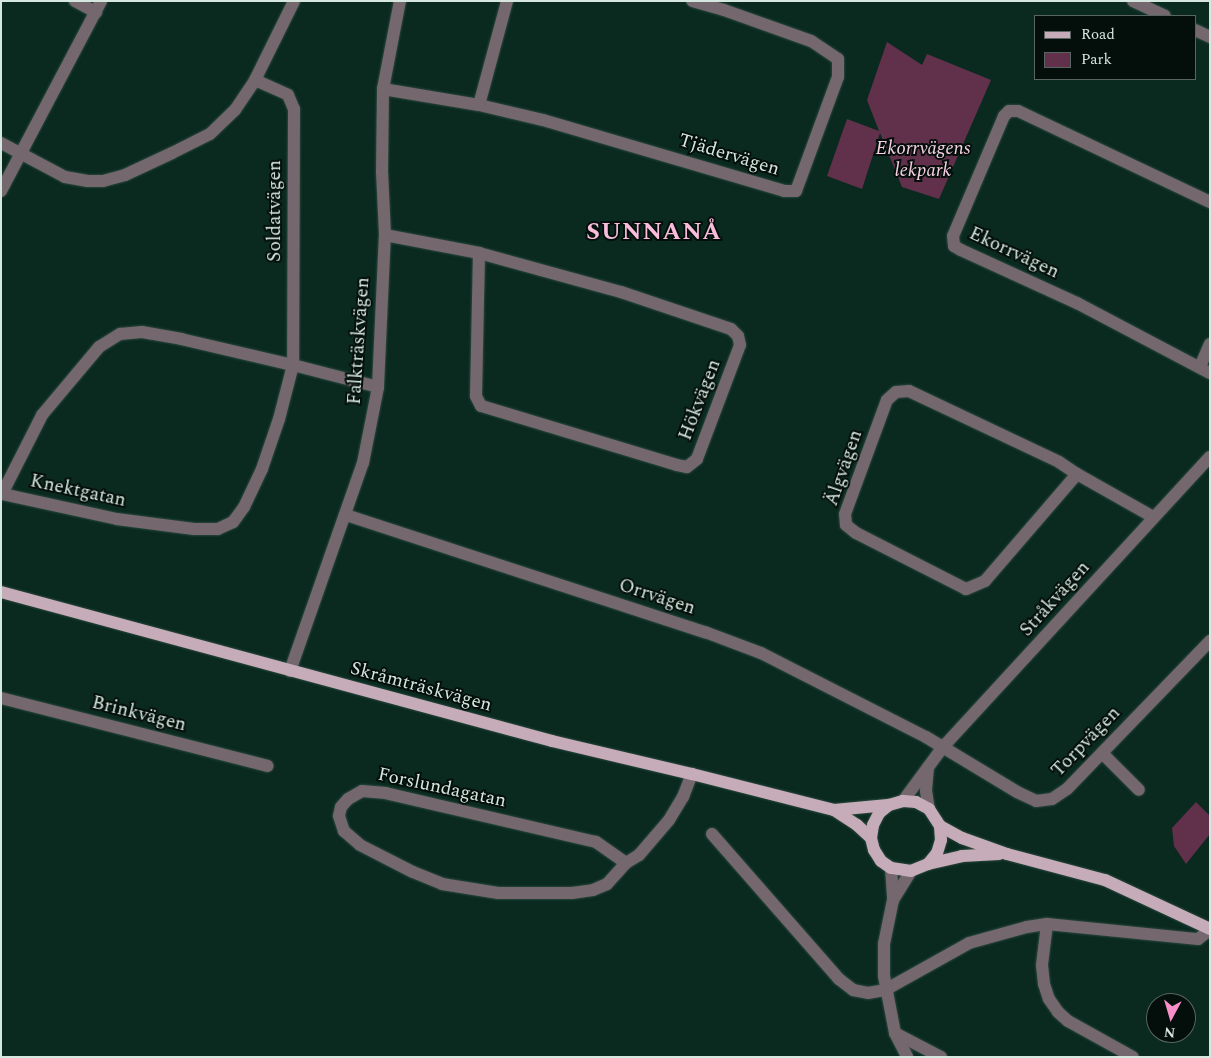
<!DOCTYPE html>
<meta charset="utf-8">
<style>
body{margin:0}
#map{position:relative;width:1211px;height:1058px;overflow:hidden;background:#0a2a1f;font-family:Spectral,serif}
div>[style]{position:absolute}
.green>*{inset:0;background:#61304b}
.roads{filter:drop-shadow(0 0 1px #2b483e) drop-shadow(0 0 1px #2b483e)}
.minor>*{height:12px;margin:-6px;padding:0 6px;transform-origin:6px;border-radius:6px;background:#74676d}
.major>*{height:12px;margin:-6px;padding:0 6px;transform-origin:6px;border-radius:6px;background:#c6abb8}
span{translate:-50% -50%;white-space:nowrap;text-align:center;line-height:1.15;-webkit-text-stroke:4px #040f0b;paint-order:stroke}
.park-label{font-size:19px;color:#f7d1e3;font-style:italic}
.street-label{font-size:19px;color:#d6e7df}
.district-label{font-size:24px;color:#f9bcdb;font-weight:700;letter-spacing:1px}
.frame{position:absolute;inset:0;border:2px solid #d6e7df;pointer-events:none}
.legend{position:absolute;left:1034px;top:15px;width:162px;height:65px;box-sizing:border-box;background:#040f0b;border:1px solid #586560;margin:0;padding:6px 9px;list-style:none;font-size:15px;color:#d6e7df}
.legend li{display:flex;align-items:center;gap:10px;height:25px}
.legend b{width:25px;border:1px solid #586560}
.north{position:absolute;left:1146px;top:993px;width:50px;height:50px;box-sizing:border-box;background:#040f0b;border:1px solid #586560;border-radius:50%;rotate:186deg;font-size:14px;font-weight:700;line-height:20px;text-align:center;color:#d6e7df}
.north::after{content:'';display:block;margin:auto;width:18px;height:22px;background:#f98fc8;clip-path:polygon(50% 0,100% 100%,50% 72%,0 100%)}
</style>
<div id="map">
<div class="green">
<i style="clip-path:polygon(887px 42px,922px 65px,927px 54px,991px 80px,939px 199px,902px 187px,880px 133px,862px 189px,827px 176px,847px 119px,879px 131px,867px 100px)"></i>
<i style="clip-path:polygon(1196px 802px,1210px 816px,1210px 834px,1186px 864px,1174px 846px,1172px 828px)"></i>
</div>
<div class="roads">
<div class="minor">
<i style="left:75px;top:1px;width:24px;rotate:28deg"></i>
<i style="left:1133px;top:1px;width:35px;rotate:25deg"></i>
<i style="left:1195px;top:30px;width:17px;rotate:25deg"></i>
<i style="left:255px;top:80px;width:36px;rotate:24deg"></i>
<i style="left:288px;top:95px;width:15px;rotate:67deg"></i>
<i style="left:294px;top:109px;width:256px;rotate:90.2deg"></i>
<i style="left:293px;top:365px;width:56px;rotate:104.5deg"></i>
<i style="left:279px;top:419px;width:53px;rotate:108.8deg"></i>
<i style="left:262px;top:469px;width:42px;rotate:115.3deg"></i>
<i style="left:244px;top:507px;width:19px;rotate:126deg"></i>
<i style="left:233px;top:522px;width:17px;rotate:155deg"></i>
<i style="left:218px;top:529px;width:24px;rotate:180deg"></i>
<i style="left:194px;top:529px;width:78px;rotate:-172.6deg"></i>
<i style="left:117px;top:519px;width:118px;rotate:-167.7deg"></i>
<i style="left:2px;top:494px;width:89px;rotate:-63.1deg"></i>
<i style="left:42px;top:415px;width:89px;rotate:-50deg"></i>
<i style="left:99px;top:347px;width:25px;rotate:-32deg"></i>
<i style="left:120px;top:334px;width:22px;rotate:-5deg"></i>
<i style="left:142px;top:332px;width:40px;rotate:10deg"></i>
<i style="left:181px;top:339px;width:115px;rotate:13.1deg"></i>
<i style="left:293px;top:365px;width:88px;rotate:14.5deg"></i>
<i style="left:383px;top:89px;width:97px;rotate:9.5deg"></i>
<i style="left:479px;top:105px;width:66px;rotate:13.2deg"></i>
<i style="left:543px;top:120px;width:251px;rotate:16.4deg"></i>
<i style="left:784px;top:191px;width:12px"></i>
<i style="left:796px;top:191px;width:121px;rotate:-69.8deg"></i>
<i style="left:838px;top:77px;width:18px;rotate:-90deg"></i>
<i style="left:838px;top:59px;width:32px;rotate:-146deg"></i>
<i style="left:811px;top:41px;width:92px;rotate:-160.4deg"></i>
<i style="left:724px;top:10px;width:33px;rotate:-164deg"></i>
<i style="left:479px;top:105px;width:108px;rotate:-74.9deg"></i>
<i style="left:1px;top:143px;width:72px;rotate:28deg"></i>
<i style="left:65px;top:177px;width:23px;rotate:10deg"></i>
<i style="left:88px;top:181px;width:15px"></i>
<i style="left:103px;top:181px;width:23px;rotate:-15deg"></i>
<i style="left:125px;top:175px;width:52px;rotate:-25.1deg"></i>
<i style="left:172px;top:153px;width:42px;rotate:-26.6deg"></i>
<i style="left:210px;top:134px;width:35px;rotate:-44deg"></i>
<i style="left:235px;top:110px;width:36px;rotate:-56deg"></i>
<i style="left:255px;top:80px;width:88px;rotate:-63.7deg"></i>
<i style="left:1px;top:191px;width:215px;rotate:-62.2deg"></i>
<i style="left:1210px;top:202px;width:212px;rotate:-154.6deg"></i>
<i style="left:1018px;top:111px;width:9px;rotate:180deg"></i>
<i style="left:1009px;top:111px;width:7px;rotate:135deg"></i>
<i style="left:1004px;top:116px;width:130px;rotate:113deg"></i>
<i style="left:953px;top:236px;width:10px;rotate:84deg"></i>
<i style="left:954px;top:246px;width:8px;rotate:30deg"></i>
<i style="left:961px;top:250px;width:128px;rotate:24.6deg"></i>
<i style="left:1077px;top:303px;width:150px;rotate:27.8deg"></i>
<i style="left:385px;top:235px;width:96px;rotate:10.8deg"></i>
<i style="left:479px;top:253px;width:147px;rotate:15.4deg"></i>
<i style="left:621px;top:292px;width:116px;rotate:18.6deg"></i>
<i style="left:731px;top:329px;width:10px;rotate:45deg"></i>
<i style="left:738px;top:336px;width:9px;rotate:77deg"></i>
<i style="left:740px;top:345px;width:122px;rotate:110.7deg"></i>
<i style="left:697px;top:459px;width:13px;rotate:141deg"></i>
<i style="left:687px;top:467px;width:10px;rotate:-169deg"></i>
<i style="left:677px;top:465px;width:205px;rotate:-163.2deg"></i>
<i style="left:481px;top:406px;width:11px;rotate:-117deg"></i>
<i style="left:476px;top:396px;width:143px;rotate:-88.8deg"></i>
<i style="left:1200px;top:367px;width:25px;rotate:-67deg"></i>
<i style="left:1077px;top:474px;width:141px;rotate:130.7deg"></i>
<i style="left:985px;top:581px;width:21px;rotate:157deg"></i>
<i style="left:966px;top:589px;width:123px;rotate:-153deg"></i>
<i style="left:856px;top:533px;width:13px;rotate:-141deg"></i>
<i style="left:846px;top:525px;width:11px;rotate:-95deg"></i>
<i style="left:845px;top:514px;width:121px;rotate:-69.8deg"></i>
<i style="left:887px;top:400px;width:12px;rotate:-42deg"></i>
<i style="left:896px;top:392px;width:13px;rotate:-4deg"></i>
<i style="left:909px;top:391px;width:166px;rotate:25.3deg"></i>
<i style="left:1059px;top:462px;width:22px;rotate:34deg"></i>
<i style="left:1077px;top:474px;width:87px;rotate:29.5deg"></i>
<i style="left:346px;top:515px;width:378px;rotate:18.1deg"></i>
<i style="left:705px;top:632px;width:60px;rotate:20.6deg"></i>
<i style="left:761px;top:653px;width:185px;rotate:27deg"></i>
<i style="left:926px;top:737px;width:106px;rotate:31.1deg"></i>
<i style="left:1017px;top:792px;width:21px;rotate:25deg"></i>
<i style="left:1036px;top:801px;width:16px;rotate:-7deg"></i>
<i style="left:1052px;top:799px;width:18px;rotate:-34deg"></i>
<i style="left:1067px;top:789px;width:206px;rotate:-46deg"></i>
<i style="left:290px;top:671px;width:220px;rotate:-70.7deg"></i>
<i style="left:363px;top:463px;width:77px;rotate:-78.8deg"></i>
<i style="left:378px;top:387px;width:152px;rotate:-87.4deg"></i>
<i style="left:385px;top:235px;width:63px;rotate:-92.7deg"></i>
<i style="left:382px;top:172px;width:83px;rotate:-89.3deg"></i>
<i style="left:383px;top:89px;width:90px;rotate:-79.1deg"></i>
<i style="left:1px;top:698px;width:275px;rotate:14.3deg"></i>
<i style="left:1102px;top:753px;width:52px;rotate:45deg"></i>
<i style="left:928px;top:767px;width:24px;rotate:95deg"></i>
<i style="left:926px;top:791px;width:18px;rotate:81deg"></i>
<i style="left:903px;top:801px;width:67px;rotate:-53.5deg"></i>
<i style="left:943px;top:747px;width:394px;rotate:-47.4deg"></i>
<i style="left:712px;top:834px;width:193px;rotate:48.8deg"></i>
<i style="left:839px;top:979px;width:18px;rotate:38deg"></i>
<i style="left:853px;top:990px;width:15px;rotate:11deg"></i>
<i style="left:868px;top:993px;width:17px;rotate:-10deg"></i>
<i style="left:885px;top:990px;width:96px;rotate:-29.2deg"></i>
<i style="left:969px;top:943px;width:60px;rotate:-15.4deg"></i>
<i style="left:1027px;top:927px;width:20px;rotate:-9deg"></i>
<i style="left:1047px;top:924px;width:152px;rotate:5.7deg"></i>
<i style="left:1198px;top:939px;width:15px;rotate:-37deg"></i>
<i style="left:626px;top:863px;width:37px;rotate:-145deg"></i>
<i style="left:596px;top:842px;width:216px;rotate:-166.9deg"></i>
<i style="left:386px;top:793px;width:24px;rotate:-175deg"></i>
<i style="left:362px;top:791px;width:16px;rotate:150deg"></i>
<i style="left:348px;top:799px;width:11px;rotate:131deg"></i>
<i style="left:341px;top:807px;width:9px;rotate:103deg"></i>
<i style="left:339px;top:816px;width:16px;rotate:72deg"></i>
<i style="left:344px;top:831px;width:21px;rotate:41deg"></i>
<i style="left:360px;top:845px;width:59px;rotate:27deg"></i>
<i style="left:413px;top:872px;width:31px;rotate:22deg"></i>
<i style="left:442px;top:884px;width:57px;rotate:9.1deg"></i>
<i style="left:498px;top:893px;width:74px"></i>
<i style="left:572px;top:893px;width:21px;rotate:-8deg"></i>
<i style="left:593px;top:890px;width:15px;rotate:-23deg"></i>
<i style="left:607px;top:884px;width:28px;rotate:-48deg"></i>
<i style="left:626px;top:863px;width:15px;rotate:-32deg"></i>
<i style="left:639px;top:855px;width:46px;rotate:-49.4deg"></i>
<i style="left:669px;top:820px;width:27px;rotate:-59deg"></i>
<i style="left:683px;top:797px;width:25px;rotate:-69deg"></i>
<i style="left:891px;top:868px;width:32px;rotate:86deg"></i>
<i style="left:893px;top:900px;width:45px;rotate:101.6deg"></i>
<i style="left:884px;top:944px;width:32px;rotate:90deg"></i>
<i style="left:884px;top:976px;width:58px;rotate:79.1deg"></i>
<i style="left:895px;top:1033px;width:27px;rotate:63deg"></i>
<i style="left:893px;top:900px;width:34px;rotate:-58deg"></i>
<i style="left:1047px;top:924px;width:41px;rotate:97deg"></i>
<i style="left:1042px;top:965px;width:19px;rotate:84deg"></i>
<i style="left:1044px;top:984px;width:16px;rotate:72deg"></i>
<i style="left:1049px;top:999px;width:16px;rotate:55deg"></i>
<i style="left:1058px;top:1012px;width:13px;rotate:42deg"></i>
<i style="left:1068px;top:1021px;width:74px;rotate:29deg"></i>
<i style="left:895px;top:1033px;width:52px;rotate:27.6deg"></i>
</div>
<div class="major">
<i style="left:1px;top:592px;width:571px;rotate:15.13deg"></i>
<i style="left:552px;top:741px;width:144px;rotate:13.3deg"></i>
<i style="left:692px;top:774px;width:146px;rotate:14.2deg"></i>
<i style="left:834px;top:810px;width:27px;rotate:33deg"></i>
<i style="left:857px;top:825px;width:19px;rotate:43deg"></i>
<i style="left:834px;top:810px;width:54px;rotate:-5.3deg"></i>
<i style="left:940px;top:826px;width:14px;rotate:86deg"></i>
<i style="left:941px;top:840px;width:14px;rotate:107deg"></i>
<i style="left:937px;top:853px;width:14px;rotate:129deg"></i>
<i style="left:928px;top:864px;width:18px;rotate:158deg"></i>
<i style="left:911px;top:871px;width:20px;rotate:-171deg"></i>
<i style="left:891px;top:868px;width:12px;rotate:-145deg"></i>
<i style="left:881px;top:861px;width:13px;rotate:-122deg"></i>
<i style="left:874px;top:850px;width:12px;rotate:-104deg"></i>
<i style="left:871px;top:838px;width:13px;rotate:-81deg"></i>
<i style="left:873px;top:825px;width:13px;rotate:-63deg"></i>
<i style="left:879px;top:813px;width:13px;rotate:-39deg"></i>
<i style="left:889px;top:805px;width:15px;rotate:-16deg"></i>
<i style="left:903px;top:801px;width:13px;rotate:4deg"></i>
<i style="left:916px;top:802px;width:15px;rotate:28deg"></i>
<i style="left:929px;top:809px;width:20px;rotate:57deg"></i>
<i style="left:940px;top:826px;width:25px;rotate:29deg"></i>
<i style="left:962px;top:838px;width:48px;rotate:19.6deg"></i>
<i style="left:1007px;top:854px;width:101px;rotate:14.9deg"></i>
<i style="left:1105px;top:880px;width:116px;rotate:25deg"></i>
<i style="left:928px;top:864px;width:35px;rotate:-13deg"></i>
<i style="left:962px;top:856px;width:37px;rotate:-3deg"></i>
</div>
</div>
<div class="park-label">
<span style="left:923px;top:160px">Ekorrvägens<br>lekpark</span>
</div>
<div class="street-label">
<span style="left:729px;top:155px;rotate:17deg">Tjädervägen</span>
<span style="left:275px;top:211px;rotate:-90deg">Soldatvägen</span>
<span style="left:1014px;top:253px;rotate:25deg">Ekorrvägen</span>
<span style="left:359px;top:341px;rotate:-86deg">Falkträskvägen</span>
<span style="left:700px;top:400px;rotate:-69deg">Hökvägen</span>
<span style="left:844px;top:468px;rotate:-71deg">Älgvägen</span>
<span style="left:78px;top:491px;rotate:12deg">Knektgatan</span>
<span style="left:657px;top:597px;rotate:18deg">Orrvägen</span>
<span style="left:1055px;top:599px;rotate:-48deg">Stråkvägen</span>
<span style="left:421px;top:687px;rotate:15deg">Skråmträskvägen</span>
<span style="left:139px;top:714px;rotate:14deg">Brinkvägen</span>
<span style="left:1086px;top:742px;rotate:-46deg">Torpvägen</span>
<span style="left:442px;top:788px;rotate:12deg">Forslundagatan</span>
</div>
<div class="district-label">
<span style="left:654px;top:233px">SUNNANÅ</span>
</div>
<div class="frame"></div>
<ul class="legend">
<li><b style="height:6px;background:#c6abb8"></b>Road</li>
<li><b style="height:14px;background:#61304b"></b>Park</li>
</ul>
<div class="north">N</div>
</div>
